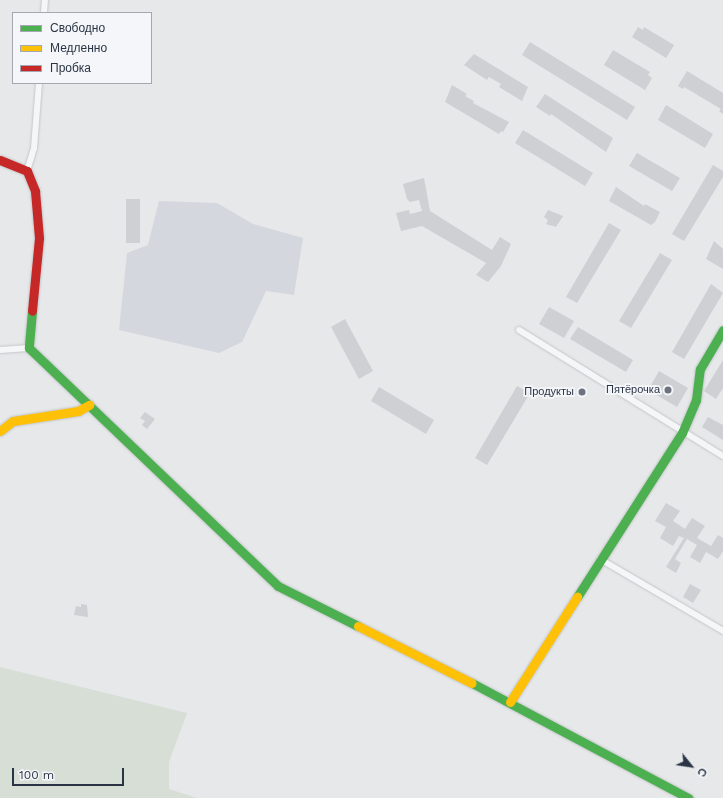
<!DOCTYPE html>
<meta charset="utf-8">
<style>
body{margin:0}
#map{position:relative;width:723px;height:798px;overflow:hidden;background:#e6e8ea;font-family:"Work Sans",sans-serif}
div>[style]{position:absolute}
.built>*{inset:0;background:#d4d7dd}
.green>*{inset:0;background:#d6ded6}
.building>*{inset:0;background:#ced0d3}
.roads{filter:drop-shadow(0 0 1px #c4c6c8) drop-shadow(0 0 1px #c4c6c8)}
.street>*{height:6px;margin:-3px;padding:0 3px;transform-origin:3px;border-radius:3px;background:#f5f6f7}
.fast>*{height:9px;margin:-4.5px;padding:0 4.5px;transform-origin:4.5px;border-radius:4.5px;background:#4caf50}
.slow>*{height:9px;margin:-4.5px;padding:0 4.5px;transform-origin:4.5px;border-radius:4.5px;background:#ffc107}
.jam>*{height:9px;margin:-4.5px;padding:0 4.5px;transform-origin:4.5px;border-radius:4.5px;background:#c62828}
.dots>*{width:11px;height:11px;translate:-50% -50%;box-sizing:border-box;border:2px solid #f4f6f9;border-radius:50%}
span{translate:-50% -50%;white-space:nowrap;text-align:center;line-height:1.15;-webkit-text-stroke:3.5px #f4f6f9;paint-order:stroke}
.poi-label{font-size:11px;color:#2b3445}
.right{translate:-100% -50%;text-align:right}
.legend{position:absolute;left:12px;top:12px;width:140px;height:72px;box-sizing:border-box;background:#f4f6f9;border:1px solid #a4a8b1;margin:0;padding:5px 7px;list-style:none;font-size:12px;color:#2b3445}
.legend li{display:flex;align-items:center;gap:8px;height:20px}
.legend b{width:20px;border:1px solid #a4a8b1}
.north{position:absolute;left:671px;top:746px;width:40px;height:40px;-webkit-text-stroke:3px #f4f6f9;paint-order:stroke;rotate:120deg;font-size:11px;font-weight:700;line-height:16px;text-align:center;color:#2b3445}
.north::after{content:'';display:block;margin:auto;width:14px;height:18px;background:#2b3445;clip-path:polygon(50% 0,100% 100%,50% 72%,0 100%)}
.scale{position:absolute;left:12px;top:768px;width:112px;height:18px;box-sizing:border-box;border:2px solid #2b3445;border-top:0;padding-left:5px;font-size:12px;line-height:14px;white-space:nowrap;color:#2b3445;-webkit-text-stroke:3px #f4f6f9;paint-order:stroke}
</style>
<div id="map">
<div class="built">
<i style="clip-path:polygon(159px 201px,217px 203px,253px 224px,303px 238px,294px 295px,266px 291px,242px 342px,219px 353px,119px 330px,127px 253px,148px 245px)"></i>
</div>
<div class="green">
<i style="clip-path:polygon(0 667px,187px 713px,169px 762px,169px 789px,197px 798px,0 798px)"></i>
</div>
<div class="building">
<i style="clip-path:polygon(638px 27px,643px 30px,644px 27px,674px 45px,666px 58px,632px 37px)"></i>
<i style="clip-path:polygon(530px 42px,635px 107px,627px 120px,522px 55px)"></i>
<i style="clip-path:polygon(613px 50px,650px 72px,648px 75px,652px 78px,645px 90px,604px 65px)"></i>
<i style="clip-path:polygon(474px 54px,528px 87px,522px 101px,499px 87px,501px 84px,489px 77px,487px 80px,464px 65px)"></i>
<i style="clip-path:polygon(687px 71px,723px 93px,723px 114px,719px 111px,721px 109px,684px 87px,683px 89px,678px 86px)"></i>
<i style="clip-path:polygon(452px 85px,467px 94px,465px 96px,474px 101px,473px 103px,509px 122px,503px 132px,501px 131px,499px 134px,445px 102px)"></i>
<i style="clip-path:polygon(545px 94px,613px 138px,606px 152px,551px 114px,550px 116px,536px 107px)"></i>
<i style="clip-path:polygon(666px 105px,713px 134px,705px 148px,658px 120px)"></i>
<i style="clip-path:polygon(523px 130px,593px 173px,585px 186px,515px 143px)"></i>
<i style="clip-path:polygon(637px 153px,680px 178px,672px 191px,629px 166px)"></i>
<i style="clip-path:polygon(713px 165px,723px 171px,723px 177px,684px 241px,672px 234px)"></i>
<i style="clip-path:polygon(424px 178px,430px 211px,492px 250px,500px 237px,511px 244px,501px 266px,488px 282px,476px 275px,486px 263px,422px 226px,401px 231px,396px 213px,409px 210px,410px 214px,422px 211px,419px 200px,410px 202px,407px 199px,403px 184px)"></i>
<i style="clip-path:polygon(616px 187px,644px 206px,645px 204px,660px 212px,655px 222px,651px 225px,609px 201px)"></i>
<i style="clip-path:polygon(126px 199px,140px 199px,140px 243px,126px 243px)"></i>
<i style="clip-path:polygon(548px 210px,563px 216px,556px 227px,546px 224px,548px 220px,544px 217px)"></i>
<i style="clip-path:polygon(609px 223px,621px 230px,577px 303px,566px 297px)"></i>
<i style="clip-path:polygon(714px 241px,723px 249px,723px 269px,706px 259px)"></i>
<i style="clip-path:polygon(660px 253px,672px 260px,631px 328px,619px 321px)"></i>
<i style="clip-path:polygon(711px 284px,723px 293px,684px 359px,672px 352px)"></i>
<i style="clip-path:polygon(549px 307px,574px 321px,564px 338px,539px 324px)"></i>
<i style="clip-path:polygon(345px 319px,373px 371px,359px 379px,331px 327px)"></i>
<i style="clip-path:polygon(578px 327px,633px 360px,626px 372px,570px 339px)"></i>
<i style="clip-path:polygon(723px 360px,723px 388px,716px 399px,704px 391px)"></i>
<i style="clip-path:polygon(659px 371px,688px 388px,677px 407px,648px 390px)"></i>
<i style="clip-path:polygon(517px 386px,530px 393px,487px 465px,475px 458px)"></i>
<i style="clip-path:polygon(379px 387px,434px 420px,426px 434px,371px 401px)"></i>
<i style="clip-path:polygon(145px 412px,155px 419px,147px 429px,142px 425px,145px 421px,140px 418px)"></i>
<i style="clip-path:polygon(708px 417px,723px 425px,723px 440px,702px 427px)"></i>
<i style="clip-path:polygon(666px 503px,680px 511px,673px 521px,685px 529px,692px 518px,705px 526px,697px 538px,711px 546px,718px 535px,723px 538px,723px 551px,718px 559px,706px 552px,700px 563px,690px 557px,697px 545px,687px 539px,675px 559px,681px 563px,676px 573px,666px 567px,684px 538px,679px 536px,673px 546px,660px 538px,666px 527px,655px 521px)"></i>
<i style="clip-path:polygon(690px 584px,701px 590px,693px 603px,683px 597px)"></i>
<i style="clip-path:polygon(81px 604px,87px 605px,88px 617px,74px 615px,76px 606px,81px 607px)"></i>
</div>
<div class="roads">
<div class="street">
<i style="left:44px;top:13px;width:13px;rotate:-86deg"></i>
<i style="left:27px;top:171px;width:24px;rotate:-73deg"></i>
<i style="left:34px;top:148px;width:65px;rotate:-85.6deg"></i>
<i style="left:519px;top:330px;width:240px;rotate:31.7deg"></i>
<i style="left:0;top:350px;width:29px;rotate:-4deg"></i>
<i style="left:600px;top:559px;width:143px;rotate:30.3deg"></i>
</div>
<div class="fast">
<i style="left:32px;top:311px;width:37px;rotate:95deg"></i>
<i style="left:29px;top:348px;width:344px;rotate:43.7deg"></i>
<i style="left:278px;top:586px;width:89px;rotate:26.6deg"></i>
<i style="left:577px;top:597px;width:195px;rotate:-57.4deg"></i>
<i style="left:682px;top:433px;width:36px;rotate:-67deg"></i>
<i style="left:696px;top:400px;width:31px;rotate:-83deg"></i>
<i style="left:700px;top:369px;width:45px;rotate:-59.5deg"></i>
<i style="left:472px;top:683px;width:245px;rotate:28deg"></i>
</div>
<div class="slow">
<i style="left:0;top:431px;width:16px;rotate:-38deg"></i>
<i style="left:13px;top:421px;width:66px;rotate:-8.7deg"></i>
<i style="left:78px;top:411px;width:13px;rotate:-29deg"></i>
<i style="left:358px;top:626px;width:127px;rotate:26.6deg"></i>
<i style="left:510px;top:702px;width:125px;rotate:-57.5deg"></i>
</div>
<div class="jam">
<i style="left:0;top:160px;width:29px;rotate:22deg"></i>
<i style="left:27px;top:171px;width:22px;rotate:68deg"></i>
<i style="left:35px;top:191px;width:47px;rotate:85.1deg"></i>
<i style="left:39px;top:238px;width:73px;rotate:95.5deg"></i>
</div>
</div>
<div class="dots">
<i style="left:668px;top:390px;background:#6c737f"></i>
<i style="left:582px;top:392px;background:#6c737f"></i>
</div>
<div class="poi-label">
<span class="right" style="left:660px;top:390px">Пятёрочка</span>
<span class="right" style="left:574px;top:392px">Продукты</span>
</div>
<ul class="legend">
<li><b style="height:5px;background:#4caf50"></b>Свободно</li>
<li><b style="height:5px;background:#ffc107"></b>Медленно</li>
<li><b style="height:5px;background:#c62828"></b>Пробка</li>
</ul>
<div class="north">С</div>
<div class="scale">100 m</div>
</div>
